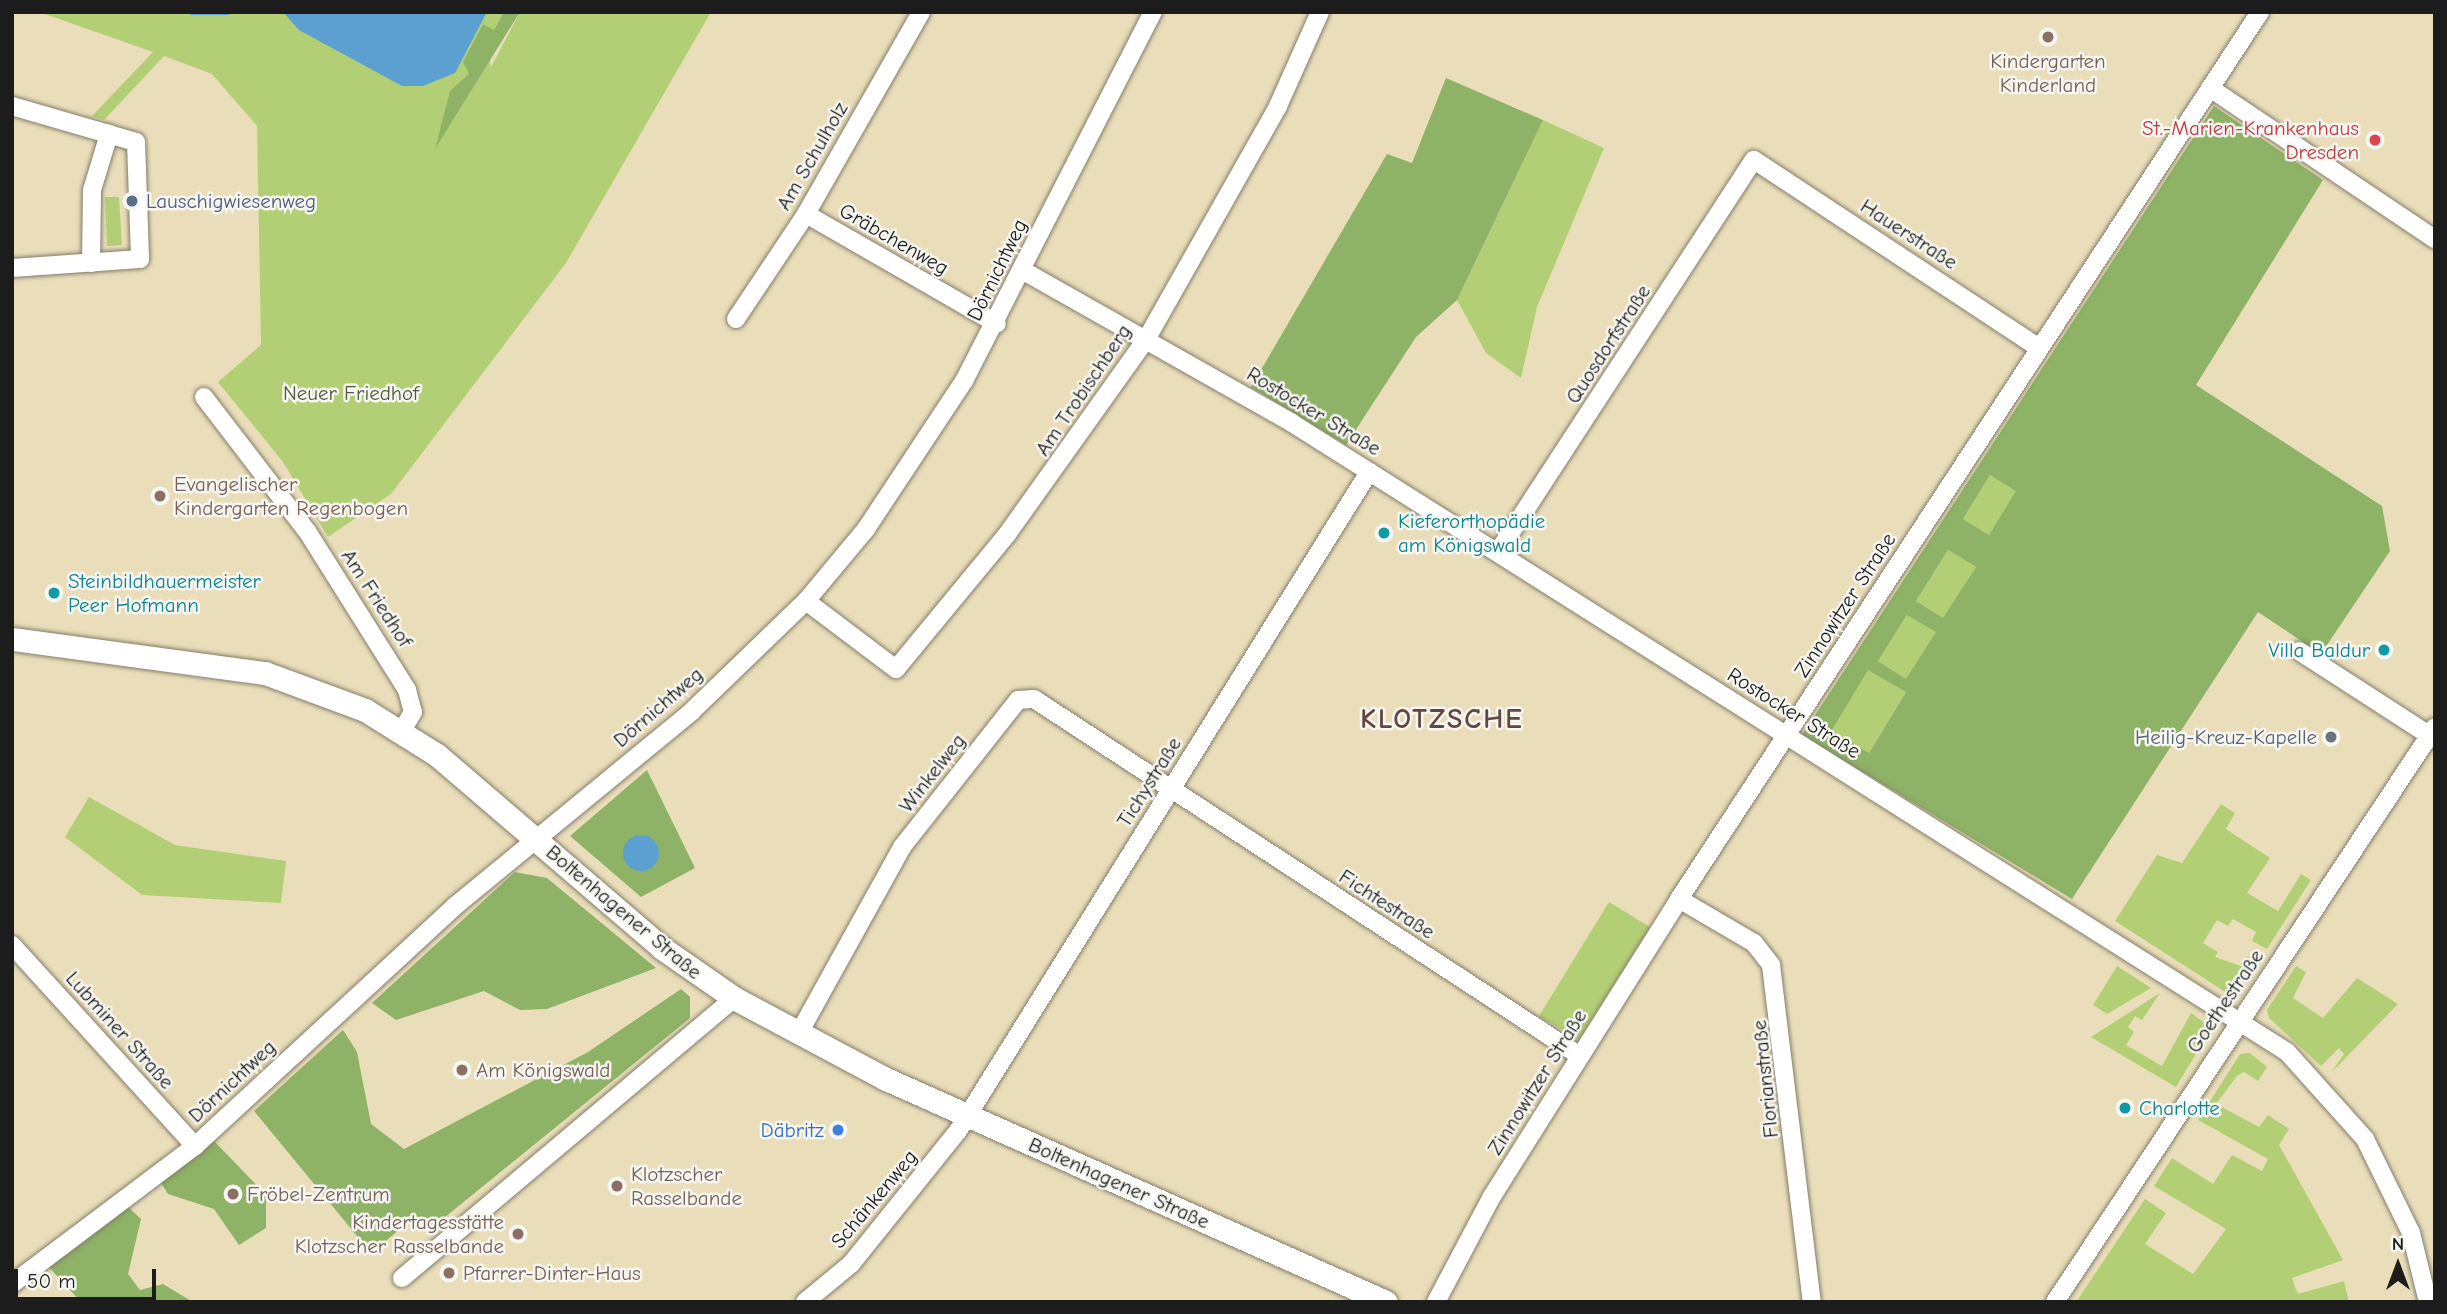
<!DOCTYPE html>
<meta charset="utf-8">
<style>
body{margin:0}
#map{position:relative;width:2447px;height:1314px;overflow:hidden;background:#eadeba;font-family:"Comic Neue",sans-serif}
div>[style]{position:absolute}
.green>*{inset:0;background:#b3cf75}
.forest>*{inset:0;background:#8eb266}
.water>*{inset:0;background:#5ca0d1}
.round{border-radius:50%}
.stream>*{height:6px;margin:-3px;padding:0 3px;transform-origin:3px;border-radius:3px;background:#5ca0d1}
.roads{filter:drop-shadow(0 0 2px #837d6b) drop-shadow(0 0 2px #837d6b)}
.minor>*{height:18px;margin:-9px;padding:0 9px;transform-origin:9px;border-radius:9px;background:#fff}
.tertiary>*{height:23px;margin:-11.5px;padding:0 11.5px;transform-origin:11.5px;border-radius:11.5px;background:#fff}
.dots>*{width:19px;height:19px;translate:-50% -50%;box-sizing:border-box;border:4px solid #f6f6f2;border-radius:50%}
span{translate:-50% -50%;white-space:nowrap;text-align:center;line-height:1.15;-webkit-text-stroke:5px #f6f6f2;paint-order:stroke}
.education-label{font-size:21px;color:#785e54}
.left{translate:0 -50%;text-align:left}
.right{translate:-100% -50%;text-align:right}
.health-label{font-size:21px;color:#be3a42}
.street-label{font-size:21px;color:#1c1c1c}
.service-label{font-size:21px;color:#4e5e75}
.park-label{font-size:21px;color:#515b3b}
.culture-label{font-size:21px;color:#0d838f}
.worship-label{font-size:21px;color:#5b616d}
.shop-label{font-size:21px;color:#366cbe}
.district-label{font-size:28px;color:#64463e;font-weight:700;letter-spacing:2px}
.frame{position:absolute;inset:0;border:14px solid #1c1c1c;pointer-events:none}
.north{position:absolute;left:2363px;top:1230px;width:70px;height:70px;-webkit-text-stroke:5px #f6f6f2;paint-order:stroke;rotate:0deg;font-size:19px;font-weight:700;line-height:28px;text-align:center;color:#1c1c1c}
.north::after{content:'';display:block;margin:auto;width:24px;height:32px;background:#1c1c1c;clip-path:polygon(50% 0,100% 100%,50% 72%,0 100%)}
.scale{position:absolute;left:14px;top:1269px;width:142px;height:32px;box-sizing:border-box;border:4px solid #1c1c1c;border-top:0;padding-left:9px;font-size:21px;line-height:24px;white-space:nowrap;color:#1c1c1c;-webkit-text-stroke:5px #f6f6f2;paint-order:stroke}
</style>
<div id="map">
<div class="green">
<i style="clip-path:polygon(39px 12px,504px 12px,494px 30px,483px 24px,491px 67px,520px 12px,711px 12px,566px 263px,391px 494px,328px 537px,283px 462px,218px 382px,261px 345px,257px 126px,212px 74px,164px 56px,104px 120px,92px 116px,153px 52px)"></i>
<i style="clip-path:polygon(1543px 120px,1604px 148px,1537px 307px,1521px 378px,1486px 353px,1457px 300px)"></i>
<i style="clip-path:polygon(105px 197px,119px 197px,122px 245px,107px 246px)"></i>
<i style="clip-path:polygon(1990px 475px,2017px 491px,1989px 535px,1963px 519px)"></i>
<i style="clip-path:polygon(1948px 550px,1976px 567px,1944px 619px,1916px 601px)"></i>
<i style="clip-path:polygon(1908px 614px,1937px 632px,1907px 680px,1878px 661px)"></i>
<i style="clip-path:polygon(1868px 669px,1906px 692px,1869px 753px,1832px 730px)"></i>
<i style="clip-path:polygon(89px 797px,175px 845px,286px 861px,281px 903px,142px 895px,65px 837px)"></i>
<i style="clip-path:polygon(2221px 804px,2235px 813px,2226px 829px,2270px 858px,2247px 893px,2278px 911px,2301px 874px,2311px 880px,2267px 949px,2252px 941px,2256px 932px,2233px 919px,2228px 926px,2217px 920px,2203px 943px,2218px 952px,2215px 957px,2241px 966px,2247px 956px,2258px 962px,2230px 995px,2115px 921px,2157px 855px,2182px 863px)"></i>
<i style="clip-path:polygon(1609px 902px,1650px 927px,1579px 1040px,1539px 1016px)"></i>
<i style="clip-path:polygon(2117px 966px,2151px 988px,2107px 1014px,2093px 1005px)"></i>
<i style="clip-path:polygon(2296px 966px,2306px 972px,2293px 998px,2323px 1018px,2357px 978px,2398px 1004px,2331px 1073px,2344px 1054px,2339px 1048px,2321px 1066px,2269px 1018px,2267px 1010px)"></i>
<i style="clip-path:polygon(2160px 993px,2142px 1020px,2135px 1016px,2128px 1027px,2134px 1032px,2126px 1045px,2162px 1066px,2191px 1013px,2205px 1023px,2208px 1034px,2176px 1087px,2091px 1037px)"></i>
<i style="clip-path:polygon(2250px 1053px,2267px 1067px,2258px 1081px,2244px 1072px,2237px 1076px,2216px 1104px,2259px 1127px,2268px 1115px,2289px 1129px,2279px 1145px,2343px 1260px,2292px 1278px,2295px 1287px,2298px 1294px,2344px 1281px,2349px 1302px,2076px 1302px,2145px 1199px,2166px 1213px,2145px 1244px,2193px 1274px,2226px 1229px,2154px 1186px,2172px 1158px,2213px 1184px,2232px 1155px,2262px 1171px,2268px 1159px,2198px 1120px,2240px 1054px)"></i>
</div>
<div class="forest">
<i style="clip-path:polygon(504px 12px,520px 12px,435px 149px,450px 91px,469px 74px,463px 62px,483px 24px,494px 30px)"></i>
<i style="clip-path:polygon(1446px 78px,1543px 120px,1457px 300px,1416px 337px,1346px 445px,1251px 387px,1387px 154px,1412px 163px)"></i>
<i style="clip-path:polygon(evenodd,2214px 106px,2323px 180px,2196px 385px,2382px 506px,2390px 551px,2321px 654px,2258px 612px,2072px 899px,1802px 735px,2214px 106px,1990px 475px,2016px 491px,1989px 535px,1963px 519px,1990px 475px,2214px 106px,1948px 550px,1976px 567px,1943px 618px,1916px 601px,1948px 550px,2214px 106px,1907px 615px,1936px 632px,1906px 679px,1878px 661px,1907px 615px,2214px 106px,1868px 670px,1906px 692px,1869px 753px,1832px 730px,1868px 670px)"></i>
<i style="clip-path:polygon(647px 770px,695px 868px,641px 897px,570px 836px)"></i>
<i style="clip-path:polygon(515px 872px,547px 878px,656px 968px,547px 1009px,520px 1010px,484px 991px,396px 1020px,372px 1003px)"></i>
<i style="clip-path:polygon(681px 989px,690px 997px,690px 1018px,428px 1231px,416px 1216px,371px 1253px,254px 1111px,343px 1030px,357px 1052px,371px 1124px,404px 1149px,588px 1052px)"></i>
<i style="clip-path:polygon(214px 1141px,266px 1195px,266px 1228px,239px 1245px,214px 1209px,168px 1194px,160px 1181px)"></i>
<i style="clip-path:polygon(127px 1206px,141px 1219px,128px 1274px,140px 1290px,163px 1284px,193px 1302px,81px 1302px,48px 1266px)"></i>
</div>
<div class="water">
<i style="clip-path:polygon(283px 12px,487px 12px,455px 73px,423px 86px,402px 86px,299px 30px)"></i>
<i class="round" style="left:623px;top:835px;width:36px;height:36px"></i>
</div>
<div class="stream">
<i style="left:192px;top:12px;width:35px"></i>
</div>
<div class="roads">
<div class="minor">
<i style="left:2210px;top:88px;width:271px;rotate:33.9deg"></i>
<i style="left:12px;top:106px;width:129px;rotate:16.2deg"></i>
<i style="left:136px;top:142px;width:117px;rotate:88deg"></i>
<i style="left:140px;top:259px;width:128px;rotate:176deg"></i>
<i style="left:806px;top:214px;width:220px;rotate:29.9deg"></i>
<i style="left:91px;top:263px;width:73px;rotate:-89.2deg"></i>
<i style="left:92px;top:190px;width:59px;rotate:-73.1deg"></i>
<i style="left:1022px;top:270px;width:310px;rotate:29.5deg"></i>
<i style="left:1292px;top:423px;width:1177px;rotate:32.3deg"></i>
<i style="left:2287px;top:1052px;width:117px;rotate:48.1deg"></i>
<i style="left:2365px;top:1139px;width:105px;rotate:63.9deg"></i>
<i style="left:2411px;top:1233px;width:71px;rotate:76.2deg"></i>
<i style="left:736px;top:319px;width:126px;rotate:-56.3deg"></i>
<i style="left:806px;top:214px;width:232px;rotate:-60.3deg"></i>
<i style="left:204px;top:397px;width:169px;rotate:52.5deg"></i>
<i style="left:307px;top:531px;width:188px;rotate:57.8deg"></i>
<i style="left:407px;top:690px;width:23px;rotate:75deg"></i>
<i style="left:413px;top:712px;width:21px;rotate:121deg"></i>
<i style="left:1498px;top:552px;width:468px;rotate:-56.9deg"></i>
<i style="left:1754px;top:160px;width:340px;rotate:33.4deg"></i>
<i style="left:806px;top:601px;width:113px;rotate:37.1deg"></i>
<i style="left:896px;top:669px;width:176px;rotate:-50.5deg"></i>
<i style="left:1008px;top:533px;width:239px;rotate:-54.5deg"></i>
<i style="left:1147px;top:338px;width:266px;rotate:-60.5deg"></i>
<i style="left:1278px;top:106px;width:103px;rotate:-65.9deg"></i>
<i style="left:2299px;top:651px;width:162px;rotate:32.9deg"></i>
<i style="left:1679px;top:899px;width:87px;rotate:30.4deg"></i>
<i style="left:1754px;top:943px;width:28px;rotate:52deg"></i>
<i style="left:1771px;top:965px;width:339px;rotate:83.1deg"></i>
<i style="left:12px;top:945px;width:272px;rotate:47.7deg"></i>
<i style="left:799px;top:1033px;width:213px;rotate:-61deg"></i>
<i style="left:902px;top:847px;width:187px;rotate:-51.7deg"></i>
<i style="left:1018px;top:700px;width:16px;rotate:-4deg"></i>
<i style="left:1034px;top:699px;width:652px;rotate:33.18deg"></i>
<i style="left:402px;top:1278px;width:434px;rotate:-40.1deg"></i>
<i style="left:12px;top:1284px;width:229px;rotate:-37deg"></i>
<i style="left:195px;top:1146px;width:354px;rotate:-42.7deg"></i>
<i style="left:455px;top:906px;width:307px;rotate:-39.4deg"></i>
<i style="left:692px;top:711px;width:158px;rotate:-44deg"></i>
<i style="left:806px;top:601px;width:94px;rotate:-50.2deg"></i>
<i style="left:866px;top:529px;width:178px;rotate:-56.5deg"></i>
<i style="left:964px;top:381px;width:415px;rotate:-62.9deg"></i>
<i style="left:805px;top:1302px;width:60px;rotate:-39.6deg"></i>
<i style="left:851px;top:1264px;width:171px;rotate:-51.2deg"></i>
<i style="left:958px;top:1131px;width:777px;rotate:-58.05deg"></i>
<i style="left:1436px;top:1302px;width:118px;rotate:-62.1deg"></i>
<i style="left:1491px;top:1198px;width:353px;rotate:-57.8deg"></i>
<i style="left:1679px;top:899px;width:1060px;rotate:-56.77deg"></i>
<i style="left:2055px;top:1302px;width:689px;rotate:-56.54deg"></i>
</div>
<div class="tertiary">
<i style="left:12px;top:639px;width:255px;rotate:7.7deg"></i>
<i style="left:265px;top:673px;width:107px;rotate:20.3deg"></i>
<i style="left:365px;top:710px;width:85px;rotate:32deg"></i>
<i style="left:437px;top:755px;width:296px;rotate:40.6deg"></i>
<i style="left:662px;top:948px;width:88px;rotate:34.8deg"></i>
<i style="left:734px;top:998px;width:172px;rotate:28.1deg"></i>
<i style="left:886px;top:1079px;width:547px;rotate:24.04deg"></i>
</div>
</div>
<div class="dots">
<i style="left:2048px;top:37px;background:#8d6e63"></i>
<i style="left:2375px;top:140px;background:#e0444e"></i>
<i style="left:132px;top:201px;background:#5c6f8a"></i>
<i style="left:160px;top:496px;background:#8d6e63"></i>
<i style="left:1384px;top:533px;background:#0f9aa8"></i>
<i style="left:54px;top:593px;background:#0f9aa8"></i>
<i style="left:2384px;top:650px;background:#0f9aa8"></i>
<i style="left:2331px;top:737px;background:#6b7280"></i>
<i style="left:462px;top:1070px;background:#8d6e63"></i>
<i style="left:2125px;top:1108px;background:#0f9aa8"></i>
<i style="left:838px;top:1130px;background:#3f7fe0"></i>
<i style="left:617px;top:1186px;background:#8d6e63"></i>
<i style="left:233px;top:1194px;background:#8d6e63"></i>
<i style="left:518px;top:1234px;background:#8d6e63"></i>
<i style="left:449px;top:1273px;background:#8d6e63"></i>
</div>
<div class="education-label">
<span style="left:2048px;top:73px">Kindergarten<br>Kinderland</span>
<span class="left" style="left:174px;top:496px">Evangelischer<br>Kindergarten Regenbogen</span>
<span class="left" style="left:476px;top:1070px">Am Königswald</span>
<span class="left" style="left:631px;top:1186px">Klotzscher<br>Rasselbande</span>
<span class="left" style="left:247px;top:1194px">Fröbel-Zentrum</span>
<span class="right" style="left:504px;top:1234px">Kindertagesstätte<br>Klotzscher Rasselbande</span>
<span class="left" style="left:463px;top:1273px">Pfarrer-Dinter-Haus</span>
</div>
<div class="health-label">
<span class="right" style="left:2359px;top:140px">St.-Marien-Krankenhaus<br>Dresden</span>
</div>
<div class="street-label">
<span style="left:812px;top:156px;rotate:-60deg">Am Schulholz</span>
<span style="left:1909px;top:234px;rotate:33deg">Hauerstraße</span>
<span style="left:894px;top:239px;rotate:30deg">Gräbchenweg</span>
<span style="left:997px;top:270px;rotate:-64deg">Dörnichtweg</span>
<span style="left:1608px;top:344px;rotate:-57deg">Quosdorfstraße</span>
<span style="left:1083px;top:390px;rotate:-56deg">Am Trobischberg</span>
<span style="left:1314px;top:411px;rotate:31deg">Rostocker Straße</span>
<span style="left:377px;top:598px;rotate:57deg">Am Friedhof</span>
<span style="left:1845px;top:605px;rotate:-57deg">Zinnowitzer Straße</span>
<span style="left:658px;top:707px;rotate:-41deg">Dörnichtweg</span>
<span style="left:1794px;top:713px;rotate:32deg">Rostocker Straße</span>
<span style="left:932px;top:773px;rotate:-52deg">Winkelweg</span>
<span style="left:1149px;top:782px;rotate:-58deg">Tichystraße</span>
<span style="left:1387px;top:904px;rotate:33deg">Fichtestraße</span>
<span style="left:624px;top:912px;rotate:40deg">Boltenhagener Straße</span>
<span style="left:2225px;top:1001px;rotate:-56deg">Goethestraße</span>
<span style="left:120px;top:1030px;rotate:48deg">Lubminer Straße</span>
<span style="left:1765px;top:1079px;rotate:-96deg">Florianstraße</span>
<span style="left:232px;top:1081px;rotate:-43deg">Dörnichtweg</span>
<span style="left:1537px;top:1082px;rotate:-58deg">Zinnowitzer Straße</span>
<span style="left:1119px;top:1183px;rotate:24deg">Boltenhagener Straße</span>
<span style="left:874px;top:1199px;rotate:-50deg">Schänkenweg</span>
</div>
<div class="service-label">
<span class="left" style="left:146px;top:201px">Lauschigwiesenweg</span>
</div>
<div class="park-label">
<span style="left:351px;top:393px">Neuer Friedhof</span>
</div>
<div class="culture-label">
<span class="left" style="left:1398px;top:533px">Kieferorthopädie<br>am Königswald</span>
<span class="left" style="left:68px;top:593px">Steinbildhauermeister<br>Peer Hofmann</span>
<span class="right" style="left:2370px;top:650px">Villa Baldur</span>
<span class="left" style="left:2139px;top:1108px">Charlotte</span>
</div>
<div class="worship-label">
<span class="right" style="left:2317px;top:737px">Heilig-Kreuz-Kapelle</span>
</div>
<div class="shop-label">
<span class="right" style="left:824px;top:1130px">Däbritz</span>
</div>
<div class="district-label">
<span style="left:1442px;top:719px">KLOTZSCHE</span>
</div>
<div class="frame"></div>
<div class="north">N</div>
<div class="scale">50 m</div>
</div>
